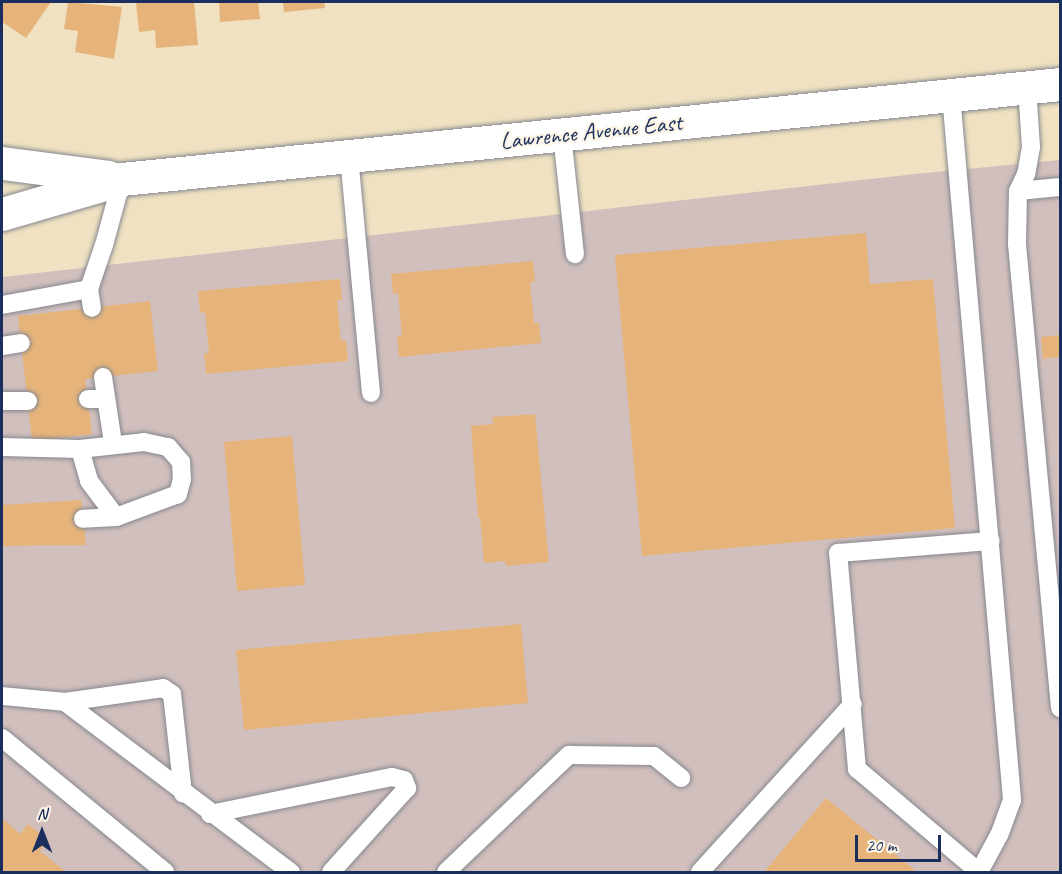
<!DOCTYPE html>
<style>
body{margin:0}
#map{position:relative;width:1062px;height:874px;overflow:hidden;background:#efe1c1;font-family:Caveat,sans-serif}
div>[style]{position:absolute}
.industrial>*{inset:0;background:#d1bfbd}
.building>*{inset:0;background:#e6b47a}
.roads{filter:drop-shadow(0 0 2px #858890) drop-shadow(0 0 2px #858890)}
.service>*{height:18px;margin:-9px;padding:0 9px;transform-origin:9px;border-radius:9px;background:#fff}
.secondary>*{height:33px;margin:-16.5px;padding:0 16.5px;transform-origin:16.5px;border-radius:16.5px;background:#fff}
span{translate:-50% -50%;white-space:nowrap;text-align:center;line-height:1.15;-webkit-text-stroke:4.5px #fcf5e5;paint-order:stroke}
.street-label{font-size:24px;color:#1b2f5e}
.frame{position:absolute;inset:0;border:3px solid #1b2f5e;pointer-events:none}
.north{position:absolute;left:12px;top:802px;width:60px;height:60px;-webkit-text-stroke:4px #fcf5e5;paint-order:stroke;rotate:0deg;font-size:16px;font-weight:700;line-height:24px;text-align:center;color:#1b2f5e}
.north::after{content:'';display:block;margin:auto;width:21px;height:27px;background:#1b2f5e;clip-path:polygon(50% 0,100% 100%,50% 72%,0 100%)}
.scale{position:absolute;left:855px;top:835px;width:86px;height:27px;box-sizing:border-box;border:3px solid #1b2f5e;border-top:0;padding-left:8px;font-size:18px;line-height:21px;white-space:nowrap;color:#1b2f5e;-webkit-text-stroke:4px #fcf5e5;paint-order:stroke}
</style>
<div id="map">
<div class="industrial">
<i style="clip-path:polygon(1060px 160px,1060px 872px,2px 872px,2px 277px,915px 174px)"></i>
</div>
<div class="building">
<i style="clip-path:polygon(2px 2px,51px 2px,26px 38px,2px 22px)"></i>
<i style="clip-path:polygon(68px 2px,122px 7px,114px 59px,75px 52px,78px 31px,64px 29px)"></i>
<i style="clip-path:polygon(136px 2px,194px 2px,198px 45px,156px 48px,155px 30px,139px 32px)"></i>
<i style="clip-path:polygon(219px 2px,258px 2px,260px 19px,220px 22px)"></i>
<i style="clip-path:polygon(283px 2px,324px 2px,325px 8px,284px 12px)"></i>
<i style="clip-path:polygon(866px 233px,870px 284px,933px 279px,955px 528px,642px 556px,615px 255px)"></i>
<i style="clip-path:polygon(533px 261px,535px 282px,530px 282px,534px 323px,539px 323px,541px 343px,399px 357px,397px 336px,402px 335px,398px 293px,393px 294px,391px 274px)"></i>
<i style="clip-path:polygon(340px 279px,342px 300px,337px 300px,341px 341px,346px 340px,348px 361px,206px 374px,204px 353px,209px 353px,205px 312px,200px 313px,198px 291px)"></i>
<i style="clip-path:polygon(150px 301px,158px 371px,85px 379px,92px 434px,32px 441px,18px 316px)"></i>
<i style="clip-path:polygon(1060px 335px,1060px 357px,1043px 359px,1041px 337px)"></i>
<i style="clip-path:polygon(535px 414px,549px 562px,506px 566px,505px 561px,484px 563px,480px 518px,478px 518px,471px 426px,493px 424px,492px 417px)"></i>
<i style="clip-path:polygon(292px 436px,305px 585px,237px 591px,224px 442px)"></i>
<i style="clip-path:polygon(81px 500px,86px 545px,2px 546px,2px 505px)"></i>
<i style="clip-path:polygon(521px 624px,528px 703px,244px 730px,236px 650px)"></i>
<i style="clip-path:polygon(826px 798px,896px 855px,917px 872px,764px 872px)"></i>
<i style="clip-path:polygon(2px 818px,20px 834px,28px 824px,49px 841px,40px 851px,66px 872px,2px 872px)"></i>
</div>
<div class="roads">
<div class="service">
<i style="left:1027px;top:87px;width:60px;rotate:86.2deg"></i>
<i style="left:1031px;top:147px;width:27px;rotate:100deg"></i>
<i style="left:1026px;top:174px;width:19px;rotate:115deg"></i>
<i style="left:1018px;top:191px;width:53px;rotate:91.1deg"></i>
<i style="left:1017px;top:244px;width:466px;rotate:84.7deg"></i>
<i style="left:951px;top:95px;width:708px;rotate:85.05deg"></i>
<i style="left:1012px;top:800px;width:37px;rotate:110deg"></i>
<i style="left:999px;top:835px;width:42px;rotate:118.4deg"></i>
<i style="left:562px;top:135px;width:120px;rotate:83.8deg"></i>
<i style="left:349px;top:156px;width:238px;rotate:84.7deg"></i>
<i style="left:1018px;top:191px;width:42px;rotate:-5.4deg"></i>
<i style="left:89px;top:289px;width:19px;rotate:81deg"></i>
<i style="left:2px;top:305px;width:88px;rotate:-10.4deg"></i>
<i style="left:89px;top:289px;width:46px;rotate:-71.2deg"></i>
<i style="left:104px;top:245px;width:68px;rotate:-74.7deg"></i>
<i style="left:2px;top:346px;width:19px;rotate:-9deg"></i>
<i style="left:103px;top:377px;width:67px;rotate:81.4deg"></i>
<i style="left:88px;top:399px;width:18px"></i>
<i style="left:2px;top:401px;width:26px"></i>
<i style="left:2px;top:447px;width:78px;rotate:1.5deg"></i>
<i style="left:80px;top:449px;width:64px;rotate:-6.2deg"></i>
<i style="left:144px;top:442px;width:25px;rotate:12deg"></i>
<i style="left:168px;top:447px;width:20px;rotate:49deg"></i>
<i style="left:181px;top:462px;width:17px;rotate:87deg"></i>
<i style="left:182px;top:479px;width:16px;rotate:105deg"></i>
<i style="left:178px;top:494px;width:66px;rotate:159.6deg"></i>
<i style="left:116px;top:517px;width:33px;rotate:177deg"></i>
<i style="left:80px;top:449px;width:33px;rotate:74deg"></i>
<i style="left:89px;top:481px;width:45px;rotate:53.1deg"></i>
<i style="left:2px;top:696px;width:63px;rotate:5.4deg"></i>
<i style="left:65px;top:702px;width:283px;rotate:37deg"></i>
<i style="left:65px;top:702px;width:99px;rotate:-8.1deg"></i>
<i style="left:163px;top:688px;width:11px;rotate:34deg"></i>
<i style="left:172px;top:694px;width:100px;rotate:83.7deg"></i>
<i style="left:2px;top:738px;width:211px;rotate:39.4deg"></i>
<i style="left:210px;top:814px;width:186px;rotate:-11.5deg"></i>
<i style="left:392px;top:777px;width:12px;rotate:14deg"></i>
<i style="left:404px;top:780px;width:9px;rotate:69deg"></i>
<i style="left:407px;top:788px;width:113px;rotate:132.1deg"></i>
<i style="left:446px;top:872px;width:170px;rotate:-43.6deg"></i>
<i style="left:569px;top:755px;width:85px;rotate:0.7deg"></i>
<i style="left:654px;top:756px;width:35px;rotate:39deg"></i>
<i style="left:700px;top:872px;width:227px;rotate:-47.7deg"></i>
<i style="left:979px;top:872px;width:160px;rotate:-139.8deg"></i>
<i style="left:857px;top:769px;width:217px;rotate:-95deg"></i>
<i style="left:838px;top:553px;width:153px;rotate:-4.5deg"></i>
</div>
<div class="secondary">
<i style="left:2px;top:163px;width:107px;rotate:7.5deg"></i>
<i style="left:2px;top:214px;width:125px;rotate:-16.3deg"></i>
<i style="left:122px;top:179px;width:943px;rotate:-5.78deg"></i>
</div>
</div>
<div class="street-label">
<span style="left:591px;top:132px;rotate:-6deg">Lawrence Avenue East</span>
</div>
<div class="frame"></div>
<div class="north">N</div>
<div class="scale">20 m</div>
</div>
